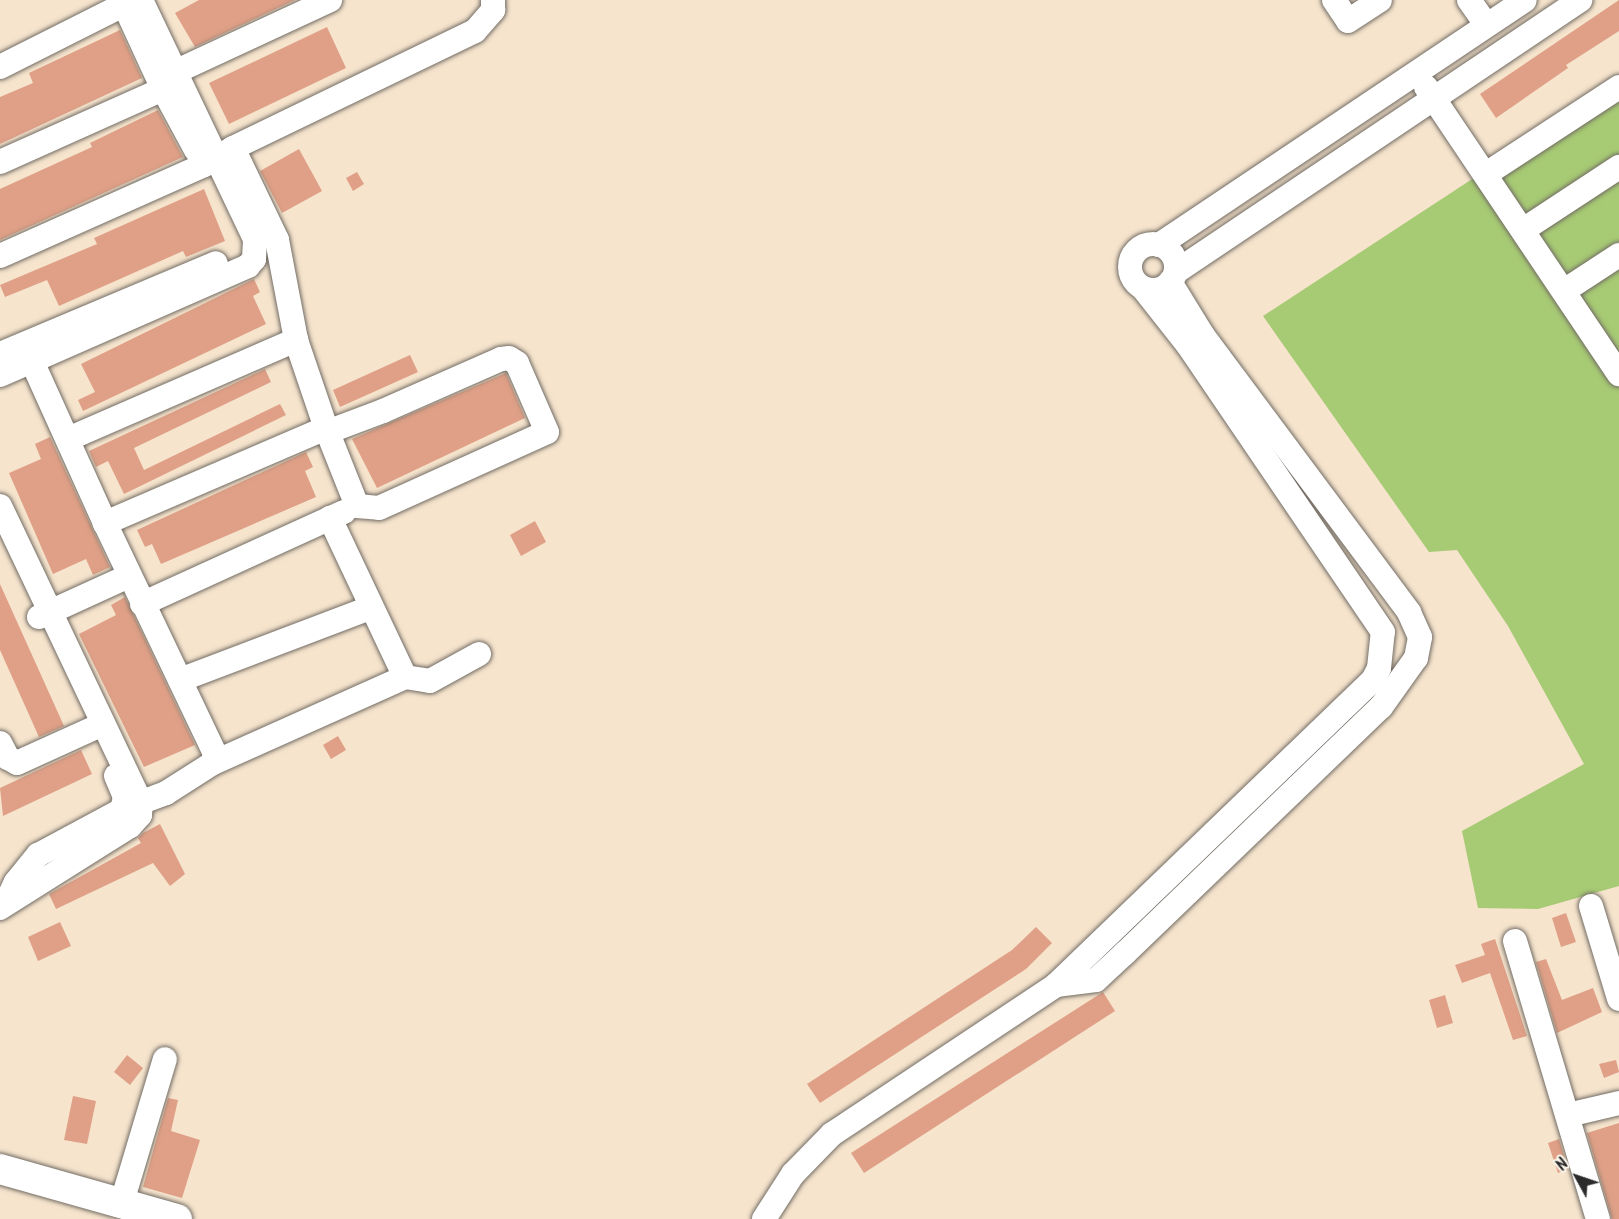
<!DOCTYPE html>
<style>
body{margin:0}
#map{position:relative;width:1619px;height:1219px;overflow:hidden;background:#f6e4cd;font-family:Kalam,sans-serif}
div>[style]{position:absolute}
.green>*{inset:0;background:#a7ca74}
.building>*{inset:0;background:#dfa087}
.roads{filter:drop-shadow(0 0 2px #726c64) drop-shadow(0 0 2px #726c64)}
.minor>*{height:24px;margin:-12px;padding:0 12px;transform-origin:12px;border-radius:12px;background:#fff}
.minor>.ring{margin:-12px;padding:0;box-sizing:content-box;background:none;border:24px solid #fff;border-radius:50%}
.major>*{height:30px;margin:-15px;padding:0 15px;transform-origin:15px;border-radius:15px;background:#fff}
span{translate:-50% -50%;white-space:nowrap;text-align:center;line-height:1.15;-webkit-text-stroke:6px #fbf7ec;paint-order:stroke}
.north{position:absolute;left:1547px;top:1147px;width:60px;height:60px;-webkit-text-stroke:4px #fbf7ec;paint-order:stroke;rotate:310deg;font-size:16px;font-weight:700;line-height:24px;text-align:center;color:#2b2b2b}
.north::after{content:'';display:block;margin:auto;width:21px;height:27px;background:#2b2b2b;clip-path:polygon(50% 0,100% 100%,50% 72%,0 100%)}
</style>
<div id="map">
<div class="green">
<i style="clip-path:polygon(1619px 83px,1619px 886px,1538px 909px,1478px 908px,1462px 831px,1584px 764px,1508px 626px,1457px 550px,1429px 552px,1263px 316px)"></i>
</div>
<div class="building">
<i style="clip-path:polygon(199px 0,295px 0,195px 47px,175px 13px)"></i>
<i style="clip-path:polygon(1619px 0,1619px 31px,1566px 65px,1568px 68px,1496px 118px,1480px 94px)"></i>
<i style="clip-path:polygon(327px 27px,346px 68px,229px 124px,209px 83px)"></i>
<i style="clip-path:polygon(120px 30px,142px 78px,0 144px,0 97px,33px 83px,29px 73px)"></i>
<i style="clip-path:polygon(158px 110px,183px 157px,0 240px,0 189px,92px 147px,90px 143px)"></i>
<i style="clip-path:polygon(299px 149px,322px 191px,282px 213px,260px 171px)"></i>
<i style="clip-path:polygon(357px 172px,364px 184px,353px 191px,346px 178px)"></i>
<i style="clip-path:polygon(204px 189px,225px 241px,186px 257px,183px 251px,59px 306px,47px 280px,5px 297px,0 285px,97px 244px,94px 238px)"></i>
<i style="clip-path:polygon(254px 279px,260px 292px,253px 296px,266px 324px,83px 411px,78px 400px,95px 392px,81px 364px)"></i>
<i style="clip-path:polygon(410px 355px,418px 372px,340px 407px,333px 390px)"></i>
<i style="clip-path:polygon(265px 369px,271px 382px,134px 448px,144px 470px,280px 404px,286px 415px,124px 494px,108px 461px,96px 467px,89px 451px)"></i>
<i style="clip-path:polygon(506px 373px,525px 418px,377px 488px,352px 439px)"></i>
<i style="clip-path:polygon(50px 437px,110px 567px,93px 575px,86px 559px,53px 574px,9px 473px,41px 459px,35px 444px)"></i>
<i style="clip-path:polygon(306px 452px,313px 467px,305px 471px,316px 497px,161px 564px,152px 544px,145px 547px,137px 530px)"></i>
<i style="clip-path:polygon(535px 521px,546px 542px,521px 556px,510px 535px)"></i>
<i style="clip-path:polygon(0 584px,64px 726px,39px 737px,0 650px)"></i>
<i style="clip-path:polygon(125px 597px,195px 745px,144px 767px,79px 634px,116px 615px,111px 605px)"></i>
<i style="clip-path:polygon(338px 736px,346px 750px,331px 759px,323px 745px)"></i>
<i style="clip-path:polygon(81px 750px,92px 774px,3px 816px,0 788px)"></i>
<i style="clip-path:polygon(160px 824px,185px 874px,170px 886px,153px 863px,56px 909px,49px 894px,141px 843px,138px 838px,143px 833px)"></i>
<i style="clip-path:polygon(1566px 913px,1576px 942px,1561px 947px,1552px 918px)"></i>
<i style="clip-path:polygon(60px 922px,71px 946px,38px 961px,28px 937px)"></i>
<i style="clip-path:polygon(1036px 927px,1052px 943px,1026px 969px,820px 1103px,807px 1084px,1012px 950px)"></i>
<i style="clip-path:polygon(1495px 939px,1527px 1036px,1513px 1040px,1490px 973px,1462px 983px,1455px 965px,1485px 955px,1481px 944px)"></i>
<i style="clip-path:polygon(1546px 959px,1562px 1000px,1593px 988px,1602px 1012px,1557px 1033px,1536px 962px)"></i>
<i style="clip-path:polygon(1103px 992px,1115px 1011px,864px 1173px,851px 1153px)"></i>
<i style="clip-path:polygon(1445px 995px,1453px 1023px,1437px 1028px,1429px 1000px)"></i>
<i style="clip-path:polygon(127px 1055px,143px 1068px,130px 1085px,114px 1072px)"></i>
<i style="clip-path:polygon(1616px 1060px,1619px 1072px,1604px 1078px,1599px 1064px)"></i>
<i style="clip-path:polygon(73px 1096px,96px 1101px,87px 1144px,64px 1140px)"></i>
<i style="clip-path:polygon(168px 1098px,178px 1100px,171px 1131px,200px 1140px,182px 1198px,143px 1187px)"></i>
<i style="clip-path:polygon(1619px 1123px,1619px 1219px,1612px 1219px,1587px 1133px)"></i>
<i style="clip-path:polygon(1559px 1139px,1568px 1169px,1558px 1173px,1548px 1143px)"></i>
</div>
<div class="roads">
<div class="minor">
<i style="left:122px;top:0;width:98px;rotate:65.3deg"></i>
<i style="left:163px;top:89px;width:69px;rotate:61.6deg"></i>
<i style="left:1334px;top:0;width:25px;rotate:56deg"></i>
<i style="left:1348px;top:21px;width:38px;rotate:-33deg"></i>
<i style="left:1469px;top:0;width:28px;rotate:55deg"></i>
<i style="left:0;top:67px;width:149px;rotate:-26.7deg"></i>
<i style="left:1426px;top:87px;width:346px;rotate:56.1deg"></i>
<i style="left:233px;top:148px;width:269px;rotate:-25.8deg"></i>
<i style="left:475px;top:31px;width:28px;rotate:-49deg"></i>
<i style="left:493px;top:10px;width:10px;rotate:-90deg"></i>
<i style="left:0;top:162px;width:179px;rotate:-24.1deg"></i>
<i style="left:163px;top:89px;width:21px;rotate:-55deg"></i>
<i style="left:175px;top:72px;width:171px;rotate:-24.9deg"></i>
<i style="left:1486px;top:174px;width:159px;rotate:-33.2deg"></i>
<i style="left:1523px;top:230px;width:115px;rotate:-33.3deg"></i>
<i class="ring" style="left:1130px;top:244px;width:22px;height:22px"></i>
<i style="left:1159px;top:245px;width:440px;rotate:-33.8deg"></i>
<i style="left:0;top:256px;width:223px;rotate:-24deg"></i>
<i style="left:204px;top:165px;width:34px;rotate:-30deg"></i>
<i style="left:233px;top:148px;width:102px;rotate:64.4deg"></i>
<i style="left:277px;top:240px;width:102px;rotate:79.2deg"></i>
<i style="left:296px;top:340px;width:93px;rotate:71.2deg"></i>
<i style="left:326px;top:428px;width:84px;rotate:68.3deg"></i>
<i style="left:357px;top:506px;width:22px;rotate:5deg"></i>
<i style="left:379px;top:508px;width:184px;rotate:-24.3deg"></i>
<i style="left:547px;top:432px;width:75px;rotate:-113.5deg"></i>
<i style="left:517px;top:363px;width:9px;rotate:-148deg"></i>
<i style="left:509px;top:358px;width:8px;rotate:173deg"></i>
<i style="left:501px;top:359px;width:129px;rotate:156.2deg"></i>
<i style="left:383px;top:411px;width:51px;rotate:159.4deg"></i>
<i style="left:335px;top:429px;width:9px;rotate:-174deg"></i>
<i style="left:326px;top:428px;width:241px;rotate:156.7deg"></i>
<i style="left:105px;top:523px;width:180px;rotate:-114.3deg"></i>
<i style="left:1177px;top:271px;width:486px;rotate:-33.9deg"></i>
<i style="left:1564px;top:291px;width:66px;rotate:-33.2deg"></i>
<i style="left:0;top:354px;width:234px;rotate:-22.8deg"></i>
<i style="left:0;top:375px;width:271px;rotate:-23.7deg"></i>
<i style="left:248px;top:266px;width:9px;rotate:-49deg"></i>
<i style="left:254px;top:259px;width:20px;rotate:-87deg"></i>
<i style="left:255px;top:239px;width:265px;rotate:-115.5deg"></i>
<i style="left:68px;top:439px;width:249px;rotate:-23.5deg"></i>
<i style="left:0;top:506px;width:329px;rotate:64.6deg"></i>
<i style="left:141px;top:803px;width:12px;rotate:95deg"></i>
<i style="left:140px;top:815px;width:15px;rotate:132deg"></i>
<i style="left:130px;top:826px;width:154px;rotate:147.8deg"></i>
<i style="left:105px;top:523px;width:256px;rotate:64.5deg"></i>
<i style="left:215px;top:754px;width:9px;rotate:103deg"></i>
<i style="left:213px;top:763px;width:56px;rotate:147.4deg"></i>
<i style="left:166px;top:793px;width:43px;rotate:159.4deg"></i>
<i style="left:142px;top:604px;width:222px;rotate:-24.5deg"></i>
<i style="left:39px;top:617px;width:99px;rotate:-24.5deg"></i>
<i style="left:405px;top:677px;width:25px;rotate:9deg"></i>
<i style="left:430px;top:681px;width:56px;rotate:-28.9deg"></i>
<i style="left:180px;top:680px;width:203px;rotate:-20.8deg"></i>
<i style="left:0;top:743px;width:17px;rotate:62deg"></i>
<i style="left:8px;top:758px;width:10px;rotate:29deg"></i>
<i style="left:17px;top:763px;width:85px;rotate:-24.4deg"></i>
<i style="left:213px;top:763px;width:210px;rotate:-24.1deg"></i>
<i style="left:405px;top:677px;width:176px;rotate:-115.3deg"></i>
<i style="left:6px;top:903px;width:23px;rotate:-65deg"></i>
<i style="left:16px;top:882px;width:35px;rotate:-51deg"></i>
<i style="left:38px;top:855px;width:95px;rotate:-28.2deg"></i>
<i style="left:122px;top:810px;width:13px;rotate:-77deg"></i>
<i style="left:125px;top:797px;width:23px;rotate:-113deg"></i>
<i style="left:1591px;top:906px;width:97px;rotate:73.2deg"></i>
<i style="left:1515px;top:941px;width:290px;rotate:73.4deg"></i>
<i style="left:1056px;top:985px;width:40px;rotate:-7.1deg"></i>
<i style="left:1096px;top:980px;width:40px;rotate:-43deg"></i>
<i style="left:1125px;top:953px;width:355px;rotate:-43.9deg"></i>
<i style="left:1381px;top:707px;width:60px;rotate:-54.5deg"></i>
<i style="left:1416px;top:658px;width:21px;rotate:-79deg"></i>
<i style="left:1420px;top:637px;width:27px;rotate:-114deg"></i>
<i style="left:1409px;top:612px;width:347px;rotate:-126.7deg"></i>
<i style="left:1202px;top:334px;width:61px;rotate:-121.6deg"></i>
<i style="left:1568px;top:1115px;width:52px;rotate:-13.2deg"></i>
<i style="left:122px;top:1202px;width:149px;rotate:-73.3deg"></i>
<i style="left:764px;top:1219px;width:54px;rotate:-57.2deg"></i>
<i style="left:793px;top:1174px;width:56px;rotate:-45.7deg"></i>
<i style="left:832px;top:1134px;width:269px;rotate:-33.6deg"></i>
<i style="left:1056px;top:985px;width:440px;rotate:-43.9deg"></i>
<i style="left:1373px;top:680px;width:13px;rotate:-63deg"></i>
<i style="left:1379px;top:668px;width:36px;rotate:-84deg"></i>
<i style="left:1383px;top:632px;width:348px;rotate:-124.2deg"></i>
<i style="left:1187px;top:344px;width:71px;rotate:-128.2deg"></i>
</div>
<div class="major">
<i style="left:0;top:1169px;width:184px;rotate:15.8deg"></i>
</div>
</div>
<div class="north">N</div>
</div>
